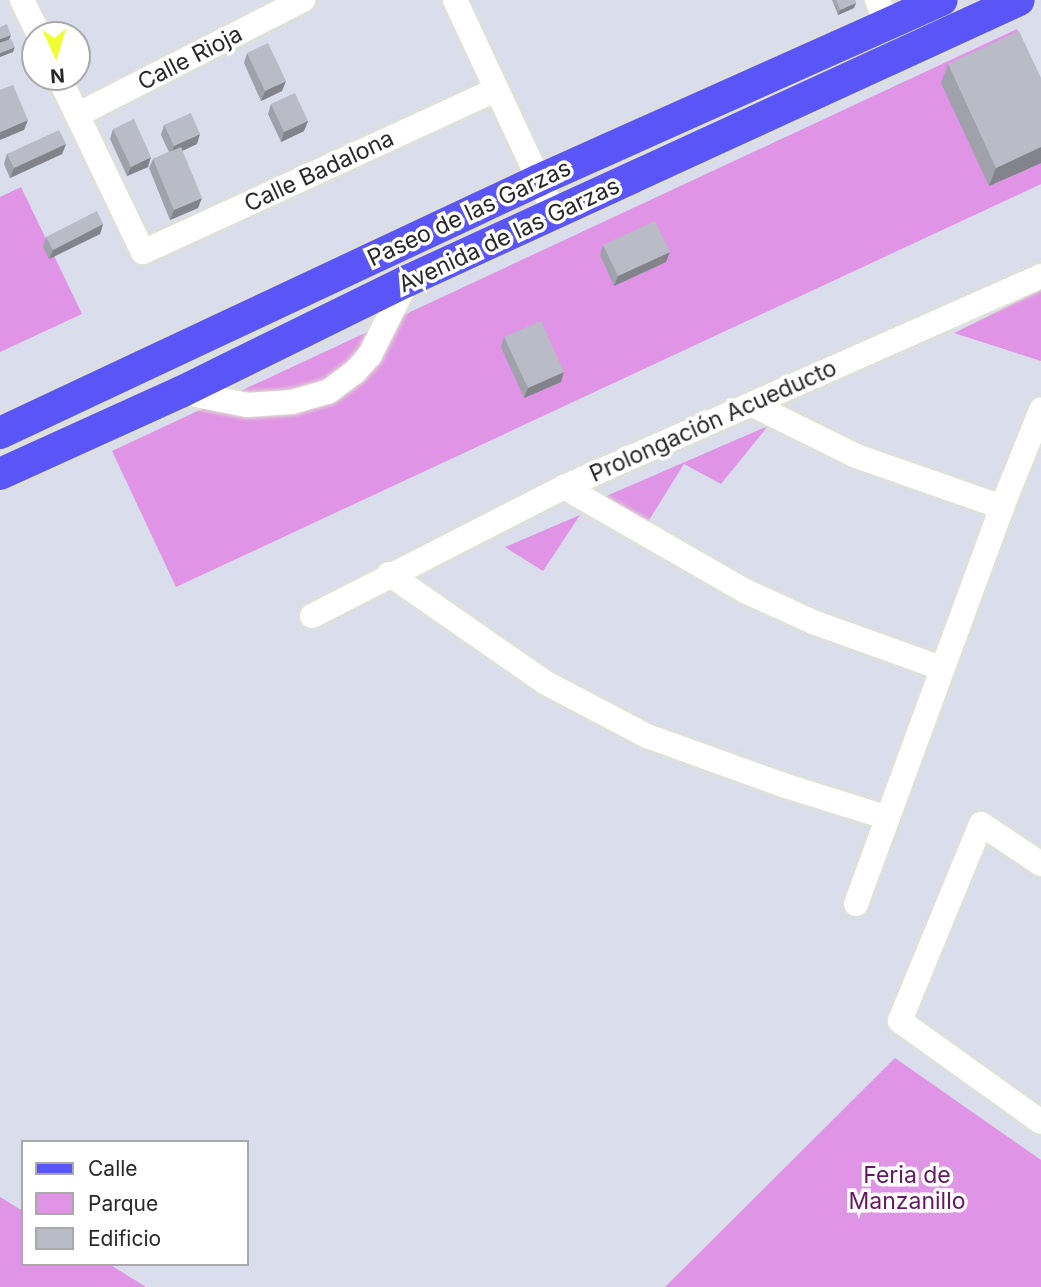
<!DOCTYPE html>
<meta charset="utf-8">
<style>
body{margin:0}
#map{position:relative;width:1041px;height:1287px;overflow:hidden;background:#daddec;font-family:Inter,sans-serif}
div>[style]{position:absolute}
.green>*{inset:0;background:#df94e5}
.roads{filter:drop-shadow(0 0 2px #e1e3cf) drop-shadow(0 0 2px #e1e3cf)}
.minor>*{height:24px;margin:-12px;padding:0 12px;transform-origin:12px;border-radius:12px;background:#fff}
.major>*{height:32px;margin:-16px;padding:0 16px;transform-origin:16px;border-radius:16px;background:#5a55f6}
.wall>*{inset:0;background:#9fa1ab}
.shaded-wall>*{inset:0;background:#82838b}
.building>*{inset:0;background:#b9bbc7}
span{translate:-50% -50%;white-space:nowrap;text-align:center;line-height:1.15;-webkit-text-stroke:7px #fff;paint-order:stroke}
.street-label{font-size:23px;color:#292929}
.park-label{font-size:23px;color:#681764}
.legend{position:absolute;left:21px;top:1140px;width:228px;height:126px;box-sizing:border-box;background:#fff;border:2px solid #a9a9a9;margin:0;padding:9px 12px;list-style:none;font-size:21px;color:#292929}
.legend li{display:flex;align-items:center;gap:14px;height:35px}
.legend b{width:35px;border:2px solid #a9a9a9}
.north{position:absolute;left:21px;top:21px;width:70px;height:70px;box-sizing:border-box;background:#fff;border:2px solid #a9a9a9;border-radius:50%;rotate:176deg;font-size:19px;font-weight:700;line-height:28px;text-align:center;color:#292929}
.north::after{content:'';display:block;margin:auto;width:24px;height:32px;background:#efff34;clip-path:polygon(50% 0,100% 100%,50% 72%,0 100%)}
</style>
<div id="map">
<div class="green">
<i style="clip-path:polygon(1017px 29px,1041px 80px,1041px 184px,176px 587px,112px 451px)"></i>
<i style="clip-path:polygon(21px 187px,82px 314px,0 352px,0 197px)"></i>
<i style="clip-path:polygon(1041px 290px,1041px 361px,954px 333px)"></i>
<i style="clip-path:polygon(768px 426px,721px 484px,684px 464px,646px 525px,604px 497px)"></i>
<i style="clip-path:polygon(580px 515px,543px 571px,505px 547px)"></i>
<i style="clip-path:polygon(895px 1058px,1041px 1160px,1041px 1287px,665px 1287px)"></i>
<i style="clip-path:polygon(0 1197px,23px 1211px,23px 1264px,109px 1264px,146px 1287px,0 1287px)"></i>
</div>
<div class="roads">
<div class="minor">
<i style="left:22px;top:0;width:39px;rotate:64deg"></i>
<i style="left:455px;top:0;width:236px;rotate:65deg"></i>
<i style="left:877px;top:0;width:27px;rotate:66deg"></i>
<i style="left:59px;top:77px;width:194px;rotate:64.4deg"></i>
<i style="left:143px;top:252px;width:387px;rotate:-24.7deg"></i>
<i style="left:77px;top:115px;width:254px;rotate:-27deg"></i>
<i style="left:181px;top:392px;width:67px;rotate:11.1deg"></i>
<i style="left:247px;top:405px;width:45px;rotate:-3.8deg"></i>
<i style="left:292px;top:402px;width:37px;rotate:-16deg"></i>
<i style="left:328px;top:392px;width:34px;rotate:-37deg"></i>
<i style="left:355px;top:372px;width:23px;rotate:-49deg"></i>
<i style="left:370px;top:355px;width:83px;rotate:-63.4deg"></i>
<i style="left:753px;top:405px;width:115px;rotate:26.3deg"></i>
<i style="left:856px;top:456px;width:155px;rotate:19.3deg"></i>
<i style="left:564px;top:487px;width:209px;rotate:29.9deg"></i>
<i style="left:745px;top:591px;width:75px;rotate:24.5deg"></i>
<i style="left:813px;top:622px;width:136px;rotate:19.8deg"></i>
<i style="left:389px;top:574px;width:191px;rotate:34.8deg"></i>
<i style="left:546px;top:683px;width:114px;rotate:27.7deg"></i>
<i style="left:647px;top:736px;width:145px;rotate:19.8deg"></i>
<i style="left:783px;top:785px;width:110px;rotate:17.4deg"></i>
<i style="left:312px;top:616px;width:283px;rotate:-27.1deg"></i>
<i style="left:564px;top:487px;width:522px;rotate:-23.86deg"></i>
<i style="left:1041px;top:864px;width:72px;rotate:-146.3deg"></i>
<i style="left:981px;top:824px;width:213px;rotate:112.4deg"></i>
<i style="left:900px;top:1021px;width:173px;rotate:35.6deg"></i>
<i style="left:856px;top:904px;width:423px;rotate:-69.8deg"></i>
<i style="left:1002px;top:507px;width:105px;rotate:-68.1deg"></i>
</div>
<div class="major">
<i style="left:0;top:433px;width:595px;rotate:-25.14deg"></i>
<i style="left:539px;top:180px;width:441px;rotate:-24.1deg"></i>
<i style="left:0;top:474px;width:199px;rotate:-24.4deg"></i>
<i style="left:181px;top:392px;width:252px;rotate:-26.2deg"></i>
<i style="left:407px;top:281px;width:673px;rotate:-24.66deg"></i>
</div>
</div>
<div class="wall">
<i style="clip-path:polygon(832px 0,855px 0,856px 3px,854px 8px,838px 15px)"></i>
<i style="clip-path:polygon(247px 53px,282px 91px,261px 101px,244px 63px)"></i>
<i style="clip-path:polygon(948px 64px,1041px 78px,1041px 163px,989px 186px,941px 83px)"></i>
<i style="clip-path:polygon(271px 104px,308px 121px,304px 131px,281px 142px,268px 114px)"></i>
<i style="clip-path:polygon(164px 125px,197px 144px,182px 151px,198px 208px,170px 220px,149px 168px,153px 159px,169px 152px,161px 135px)"></i>
<i style="clip-path:polygon(113px 129px,148px 167px,127px 176px,110px 139px)"></i>
<i style="clip-path:polygon(66px 144px,62px 154px,10px 178px,4px 164px,7px 154px)"></i>
<i style="clip-path:polygon(103px 224px,100px 234px,49px 259px,43px 247px,46px 237px)"></i>
<i style="clip-path:polygon(603px 245px,666px 262px,614px 286px,600px 255px)"></i>
<i style="clip-path:polygon(504px 337px,561px 382px,524px 398px,501px 347px)"></i>
</div>
<div class="shaded-wall">
<i style="clip-path:polygon(856px 3px,854px 8px,838px 15px,840px 10px)"></i>
<i style="clip-path:polygon(11px 35px,9px 40px,0 43px,0 39px)"></i>
<i style="clip-path:polygon(15px 47px,13px 52px,0 57px,0 53px)"></i>
<i style="clip-path:polygon(286px 81px,282px 91px,261px 101px,265px 91px)"></i>
<i style="clip-path:polygon(28px 120px,24px 130px,0 140px,0 132px)"></i>
<i style="clip-path:polygon(308px 121px,304px 131px,281px 142px,284px 132px)"></i>
<i style="clip-path:polygon(200px 134px,197px 144px,171px 156px,174px 146px)"></i>
<i style="clip-path:polygon(66px 144px,62px 154px,10px 178px,14px 168px)"></i>
<i style="clip-path:polygon(1041px 147px,1041px 163px,989px 186px,996px 168px)"></i>
<i style="clip-path:polygon(151px 157px,148px 167px,127px 176px,131px 167px)"></i>
<i style="clip-path:polygon(202px 198px,198px 208px,170px 220px,174px 210px)"></i>
<i style="clip-path:polygon(103px 224px,100px 234px,49px 259px,53px 250px)"></i>
<i style="clip-path:polygon(670px 252px,666px 262px,614px 286px,618px 276px)"></i>
<i style="clip-path:polygon(564px 372px,561px 382px,524px 398px,528px 388px)"></i>
</div>
<div class="building">
<i style="clip-path:polygon(836px 0,855px 0,856px 3px,840px 10px)"></i>
<i style="clip-path:polygon(7px 24px,11px 35px,0 39px,0 27px)"></i>
<i style="clip-path:polygon(1019px 31px,1041px 78px,1041px 147px,996px 168px,948px 64px)"></i>
<i style="clip-path:polygon(11px 39px,15px 47px,0 53px,0 43px)"></i>
<i style="clip-path:polygon(268px 43px,286px 81px,265px 91px,247px 53px)"></i>
<i style="clip-path:polygon(13px 85px,28px 120px,0 132px,0 90px)"></i>
<i style="clip-path:polygon(295px 93px,308px 121px,284px 132px,271px 104px)"></i>
<i style="clip-path:polygon(191px 113px,200px 134px,174px 146px,164px 125px)"></i>
<i style="clip-path:polygon(134px 119px,151px 157px,131px 167px,113px 129px)"></i>
<i style="clip-path:polygon(59px 130px,66px 144px,14px 168px,7px 154px)"></i>
<i style="clip-path:polygon(181px 147px,202px 198px,174px 210px,153px 159px)"></i>
<i style="clip-path:polygon(97px 211px,103px 224px,53px 250px,46px 237px)"></i>
<i style="clip-path:polygon(655px 221px,670px 252px,618px 276px,603px 245px)"></i>
<i style="clip-path:polygon(541px 321px,564px 372px,528px 388px,504px 337px)"></i>
</div>
<div class="street-label">
<span style="left:190px;top:58px;rotate:-27deg">Calle Rioja</span>
<span style="left:319px;top:171px;rotate:-25deg">Calle Badalona</span>
<span style="left:469px;top:213px;rotate:-25deg">Paseo de las Garzas</span>
<span style="left:509px;top:235px;rotate:-25deg">Avenida de las Garzas</span>
<span style="left:713px;top:421px;rotate:-24deg">Prolongación Acueducto</span>
</div>
<div class="park-label">
<span style="left:907px;top:1188px">Feria de<br>Manzanillo</span>
</div>
<ul class="legend">
<li><b style="height:9px;background:#5a55f6"></b>Calle</li>
<li><b style="height:19px;background:#df94e5"></b>Parque</li>
<li><b style="height:19px;background:#b9bbc7"></b>Edificio</li>
</ul>
<div class="north">N</div>
</div>
